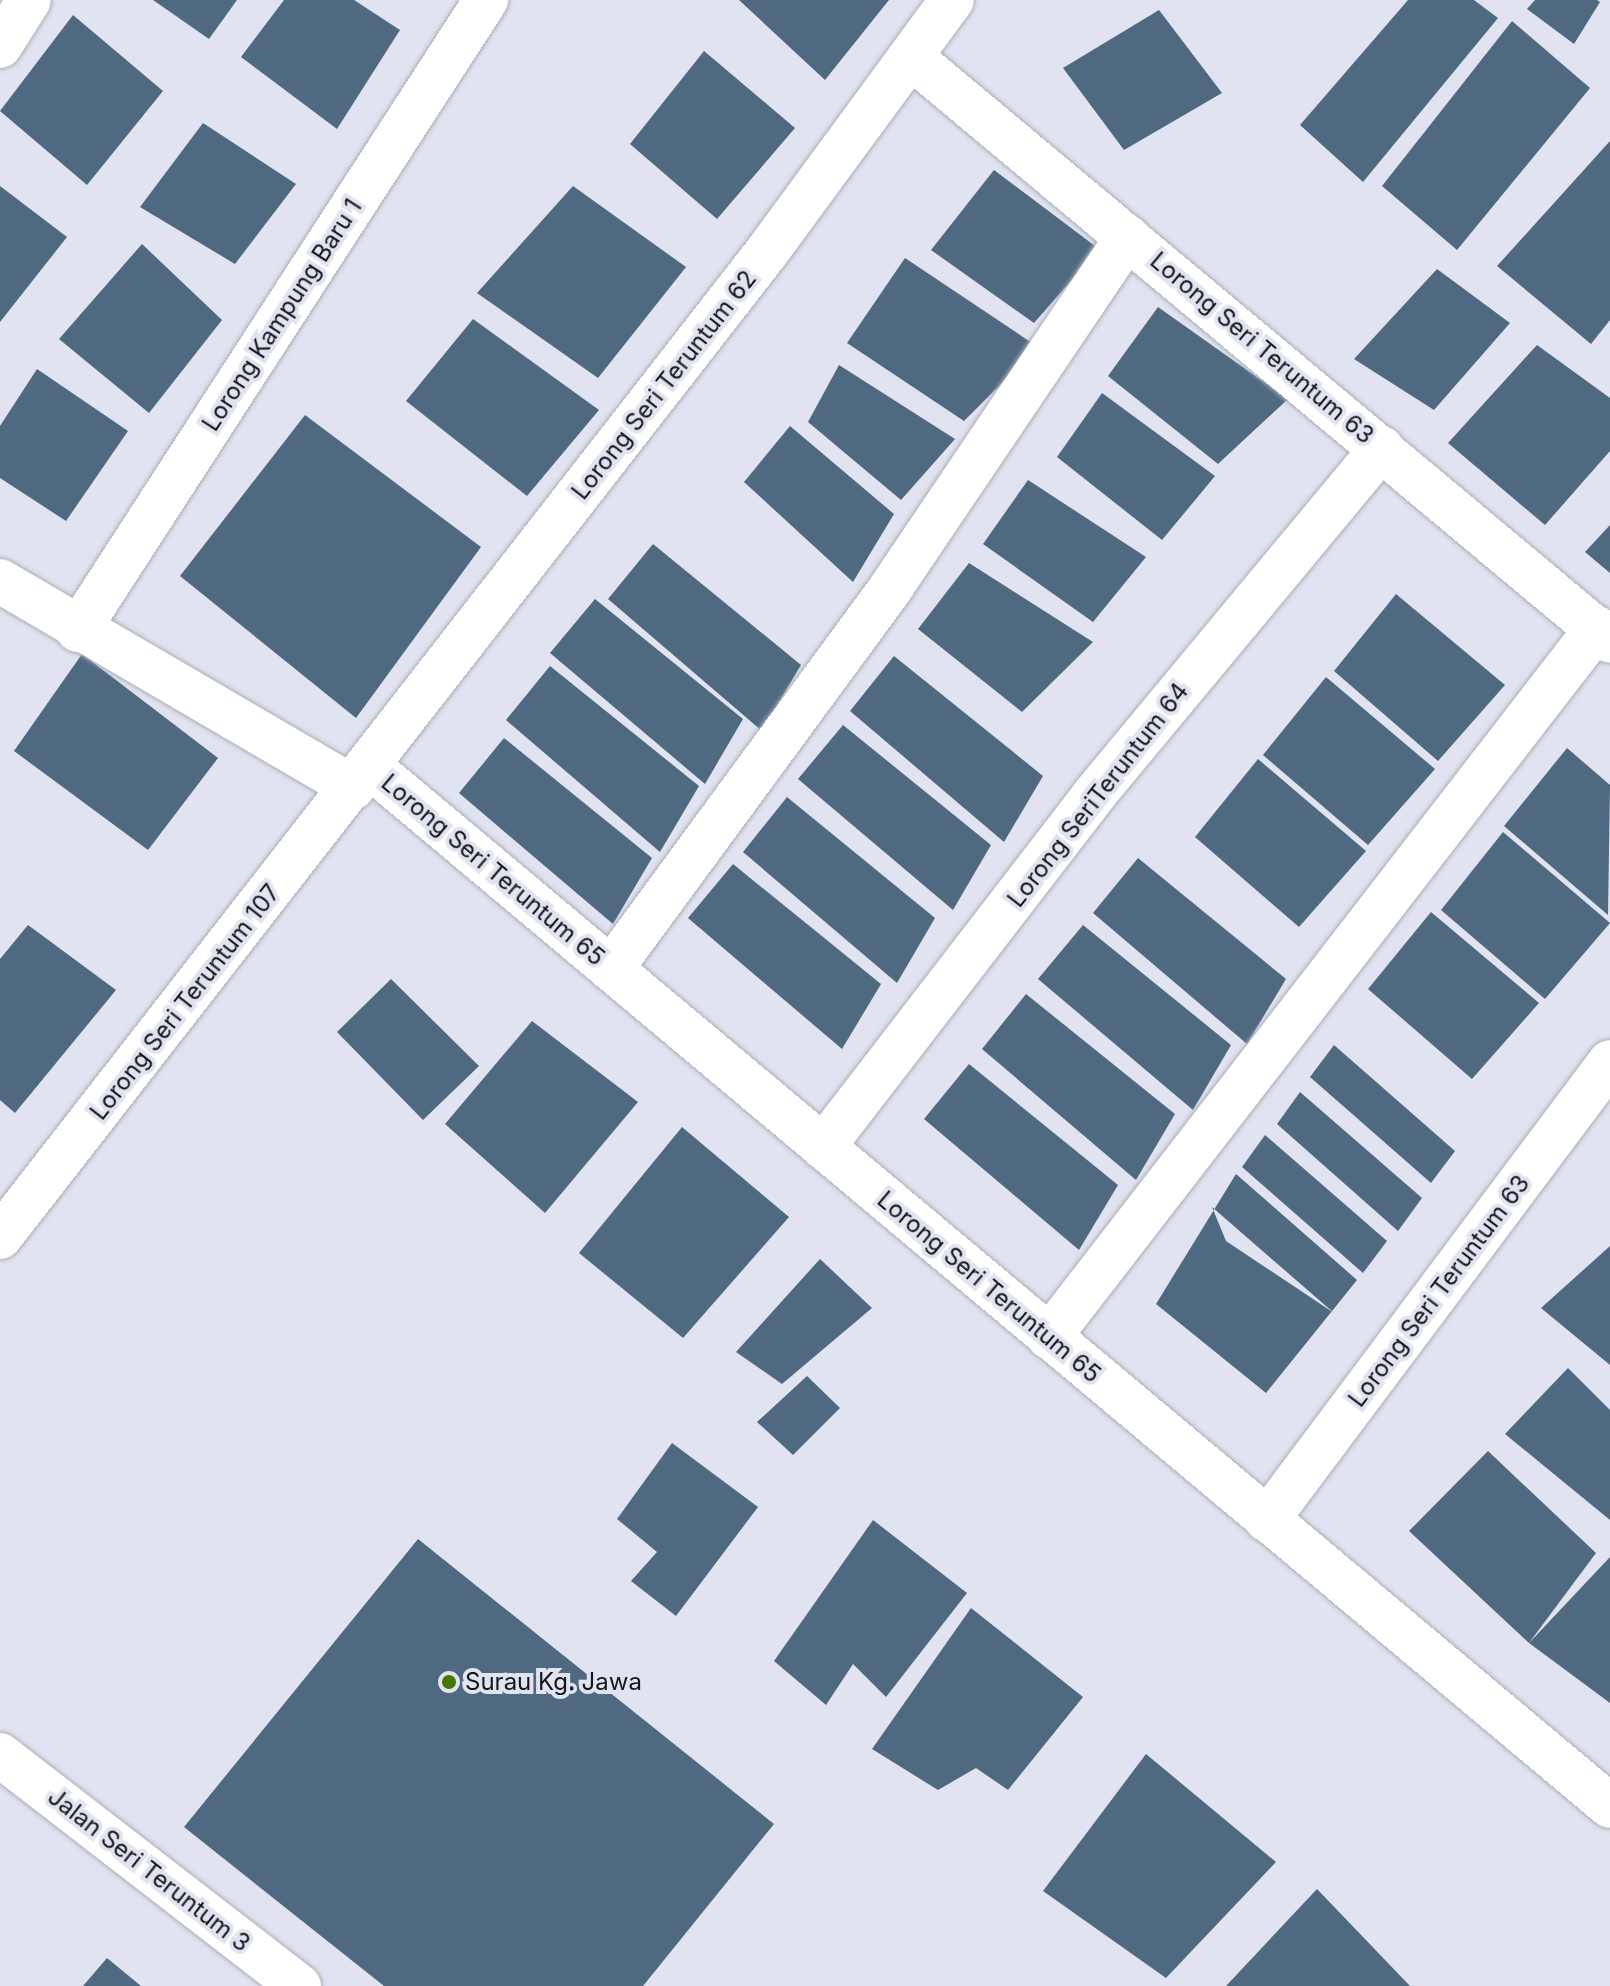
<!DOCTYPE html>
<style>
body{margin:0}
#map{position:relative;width:1610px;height:1986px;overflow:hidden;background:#e1e4f0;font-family:Inter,sans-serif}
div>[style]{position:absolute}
.building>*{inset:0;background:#4e6980}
.roads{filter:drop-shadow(0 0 2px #abaeb9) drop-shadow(0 0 2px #abaeb9)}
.minor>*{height:44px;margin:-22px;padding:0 22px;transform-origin:22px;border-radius:22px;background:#fff}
.dots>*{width:22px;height:22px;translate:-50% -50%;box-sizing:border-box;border:4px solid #e1e4f0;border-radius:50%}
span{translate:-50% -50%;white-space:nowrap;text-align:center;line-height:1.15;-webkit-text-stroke:8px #e1e4f0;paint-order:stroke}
.street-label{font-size:24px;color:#16171b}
.poi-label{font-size:24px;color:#16171b}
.left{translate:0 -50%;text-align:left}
</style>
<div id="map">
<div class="building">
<i style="clip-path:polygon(153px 0,237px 0,209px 39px)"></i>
<i style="clip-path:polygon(284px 0,354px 0,400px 30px,337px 129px,241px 57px)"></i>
<i style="clip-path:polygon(739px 0,889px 0,825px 80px)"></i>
<i style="clip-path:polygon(1408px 0,1474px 0,1498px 18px,1363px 182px,1300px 125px)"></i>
<i style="clip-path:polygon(1535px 0,1597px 0,1600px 2px,1574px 44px,1527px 9px)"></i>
<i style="clip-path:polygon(1159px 10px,1222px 93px,1124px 150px,1063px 68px)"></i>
<i style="clip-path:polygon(73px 15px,163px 91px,87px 185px,0 111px)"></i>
<i style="clip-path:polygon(1512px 21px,1590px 88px,1457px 250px,1382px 186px)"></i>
<i style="clip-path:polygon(704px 51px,795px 128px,717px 219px,630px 144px)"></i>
<i style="clip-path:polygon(203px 123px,296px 184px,235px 264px,140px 207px)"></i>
<i style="clip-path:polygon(1610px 141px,1610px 320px,1591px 344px,1497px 266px)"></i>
<i style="clip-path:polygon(994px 170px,1099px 249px,1034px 323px,931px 250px)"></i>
<i style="clip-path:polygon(0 186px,67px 237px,0 322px)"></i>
<i style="clip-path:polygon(573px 186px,686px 267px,598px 378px,477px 293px)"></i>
<i style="clip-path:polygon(142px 244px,222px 320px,149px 413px,59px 339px)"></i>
<i style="clip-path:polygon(905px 258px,1038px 347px,964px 421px,847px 343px)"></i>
<i style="clip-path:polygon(1437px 269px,1510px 323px,1434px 410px,1354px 359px)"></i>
<i style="clip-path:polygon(1158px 307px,1288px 399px,1218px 464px,1108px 376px)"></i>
<i style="clip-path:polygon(473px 319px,599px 410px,527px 496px,406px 401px)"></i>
<i style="clip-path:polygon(1537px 345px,1610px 398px,1610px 451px,1545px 525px,1448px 443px)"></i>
<i style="clip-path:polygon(839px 365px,955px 439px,901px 500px,808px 422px)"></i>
<i style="clip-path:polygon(37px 369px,128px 431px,66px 521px,0 478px,0 426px)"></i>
<i style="clip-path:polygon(1102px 393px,1215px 476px,1162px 540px,1057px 457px)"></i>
<i style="clip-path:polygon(305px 415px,481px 547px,356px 718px,180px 576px)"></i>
<i style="clip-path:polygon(790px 426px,894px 514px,853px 582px,744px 482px)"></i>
<i style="clip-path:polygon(1028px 480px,1146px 557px,1093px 622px,983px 544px)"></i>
<i style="clip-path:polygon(1610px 525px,1610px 573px,1585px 552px)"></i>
<i style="clip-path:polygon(653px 544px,801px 665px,762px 731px,608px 599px)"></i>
<i style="clip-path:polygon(969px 563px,1093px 642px,1022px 712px,918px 629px)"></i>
<i style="clip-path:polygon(1396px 594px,1505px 685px,1438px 761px,1334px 671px)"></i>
<i style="clip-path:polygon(595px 599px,743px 719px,705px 784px,550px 653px)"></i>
<i style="clip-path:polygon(82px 654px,218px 758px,148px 850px,14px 751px)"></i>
<i style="clip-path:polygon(894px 656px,1043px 776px,1004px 842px,850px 711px)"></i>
<i style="clip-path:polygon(550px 666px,699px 786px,660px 852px,506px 720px)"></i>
<i style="clip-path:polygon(1326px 677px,1435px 769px,1368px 845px,1263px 755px)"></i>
<i style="clip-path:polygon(843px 725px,991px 845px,953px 910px,798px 779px)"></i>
<i style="clip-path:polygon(504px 738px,652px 858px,613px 924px,459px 793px)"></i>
<i style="clip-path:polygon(1567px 748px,1610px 785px,1608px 915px,1504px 826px)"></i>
<i style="clip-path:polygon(1258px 759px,1366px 851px,1299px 927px,1195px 837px)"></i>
<i style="clip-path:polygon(787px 797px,935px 918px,897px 983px,743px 852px)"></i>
<i style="clip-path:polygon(1503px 832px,1610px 923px,1545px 999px,1441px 910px)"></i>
<i style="clip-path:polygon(1138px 858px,1286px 979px,1247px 1044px,1093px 913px)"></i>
<i style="clip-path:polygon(733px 864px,881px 984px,842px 1049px,688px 918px)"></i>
<i style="clip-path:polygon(1431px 912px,1539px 1003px,1472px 1079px,1368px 989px)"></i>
<i style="clip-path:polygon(28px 925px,116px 990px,15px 1113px,0 1100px,0 959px)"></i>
<i style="clip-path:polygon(1083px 925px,1231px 1045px,1193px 1110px,1038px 979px)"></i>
<i style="clip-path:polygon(391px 979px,479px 1066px,423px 1120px,337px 1032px)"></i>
<i style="clip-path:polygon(1026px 994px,1175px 1114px,1136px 1180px,982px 1049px)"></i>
<i style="clip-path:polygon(532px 1021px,638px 1102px,545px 1213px,445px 1124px)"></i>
<i style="clip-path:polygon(1334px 1045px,1455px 1151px,1431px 1183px,1310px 1077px)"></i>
<i style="clip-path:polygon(969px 1064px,1118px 1185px,1079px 1250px,924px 1119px)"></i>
<i style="clip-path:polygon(1300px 1092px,1422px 1198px,1398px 1231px,1277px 1124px)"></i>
<i style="clip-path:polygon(682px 1127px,789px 1217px,683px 1338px,579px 1253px)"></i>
<i style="clip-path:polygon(1265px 1135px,1387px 1241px,1363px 1273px,1242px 1167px)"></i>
<i style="clip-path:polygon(evenodd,1236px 1174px,1357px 1280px,1266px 1393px,1156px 1304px,1236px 1174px,1212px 1207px,1334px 1313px,1226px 1241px,1212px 1207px)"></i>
<i style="clip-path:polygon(1610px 1246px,1610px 1365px,1541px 1308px)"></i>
<i style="clip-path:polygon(820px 1259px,872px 1308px,782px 1384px,736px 1352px)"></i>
<i style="clip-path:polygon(1568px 1368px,1610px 1410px,1610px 1520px,1505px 1434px)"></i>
<i style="clip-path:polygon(807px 1376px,840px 1408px,793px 1455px,757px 1422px)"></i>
<i style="clip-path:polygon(672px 1443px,758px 1507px,676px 1616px,631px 1581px,657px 1552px,617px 1519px)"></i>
<i style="clip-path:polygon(1488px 1451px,1596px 1553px,1529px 1643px,1409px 1531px)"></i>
<i style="clip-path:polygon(873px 1520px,967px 1593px,886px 1697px,853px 1664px,826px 1705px,774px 1661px)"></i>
<i style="clip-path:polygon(418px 1539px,774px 1824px,643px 1986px,384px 1986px,184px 1827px)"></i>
<i style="clip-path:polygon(1610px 1557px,1610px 1703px,1529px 1643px)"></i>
<i style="clip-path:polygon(971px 1608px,1083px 1697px,1008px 1790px,976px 1768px,938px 1790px,872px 1749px)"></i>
<i style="clip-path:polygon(1146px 1754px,1276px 1862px,1166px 1978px,1043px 1891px)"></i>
<i style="clip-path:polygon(1317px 1889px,1410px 1986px,1226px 1986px)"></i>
<i style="clip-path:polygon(107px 1958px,141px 1986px,83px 1986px)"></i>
</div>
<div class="roads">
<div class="minor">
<i style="left:0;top:46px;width:54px;rotate:-57.8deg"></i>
<i style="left:912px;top:58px;width:909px;rotate:39.87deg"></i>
<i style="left:0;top:581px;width:409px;rotate:30.3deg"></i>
<i style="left:78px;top:630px;width:751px;rotate:-57.07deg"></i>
<i style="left:369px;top:766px;width:1619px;rotate:39.96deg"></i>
<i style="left:611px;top:969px;width:475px;rotate:-53.7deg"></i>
<i style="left:892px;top:586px;width:421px;rotate:-56deg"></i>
<i style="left:823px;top:1147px;width:443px;rotate:-52.4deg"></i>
<i style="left:1093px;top:796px;width:452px;rotate:-50.3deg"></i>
<i style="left:0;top:1237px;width:1252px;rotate:-52.1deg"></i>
<i style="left:769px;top:249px;width:309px;rotate:-53.7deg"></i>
<i style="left:1049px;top:1337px;width:896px;rotate:-52.3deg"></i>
<i style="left:1267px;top:1520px;width:572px;rotate:-53.17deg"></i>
<i style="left:0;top:1755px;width:378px;rotate:37.7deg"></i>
</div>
</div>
<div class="dots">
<i style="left:449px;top:1682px;background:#467801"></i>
</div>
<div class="street-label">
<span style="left:282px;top:315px;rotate:-57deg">Lorong Kampung Baru 1</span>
<span style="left:1262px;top:348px;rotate:40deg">Lorong Seri Teruntum 63</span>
<span style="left:664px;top:385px;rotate:-52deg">Lorong Seri Teruntum 62</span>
<span style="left:1098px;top:795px;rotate:-52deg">Lorong SeriTeruntum 64</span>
<span style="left:493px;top:870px;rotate:40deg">Lorong Seri Teruntum 65</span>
<span style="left:185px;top:1002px;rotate:-52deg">Lorong Seri Teruntum 107</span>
<span style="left:989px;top:1287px;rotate:40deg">Lorong Seri Teruntum 65</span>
<span style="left:1439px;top:1291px;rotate:-53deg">Lorong Seri Teruntum 63</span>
<span style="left:149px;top:1870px;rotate:38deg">Jalan Seri Teruntum 3</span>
</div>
<div class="poi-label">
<span class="left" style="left:465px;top:1682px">Surau Kg. Jawa</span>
</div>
</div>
